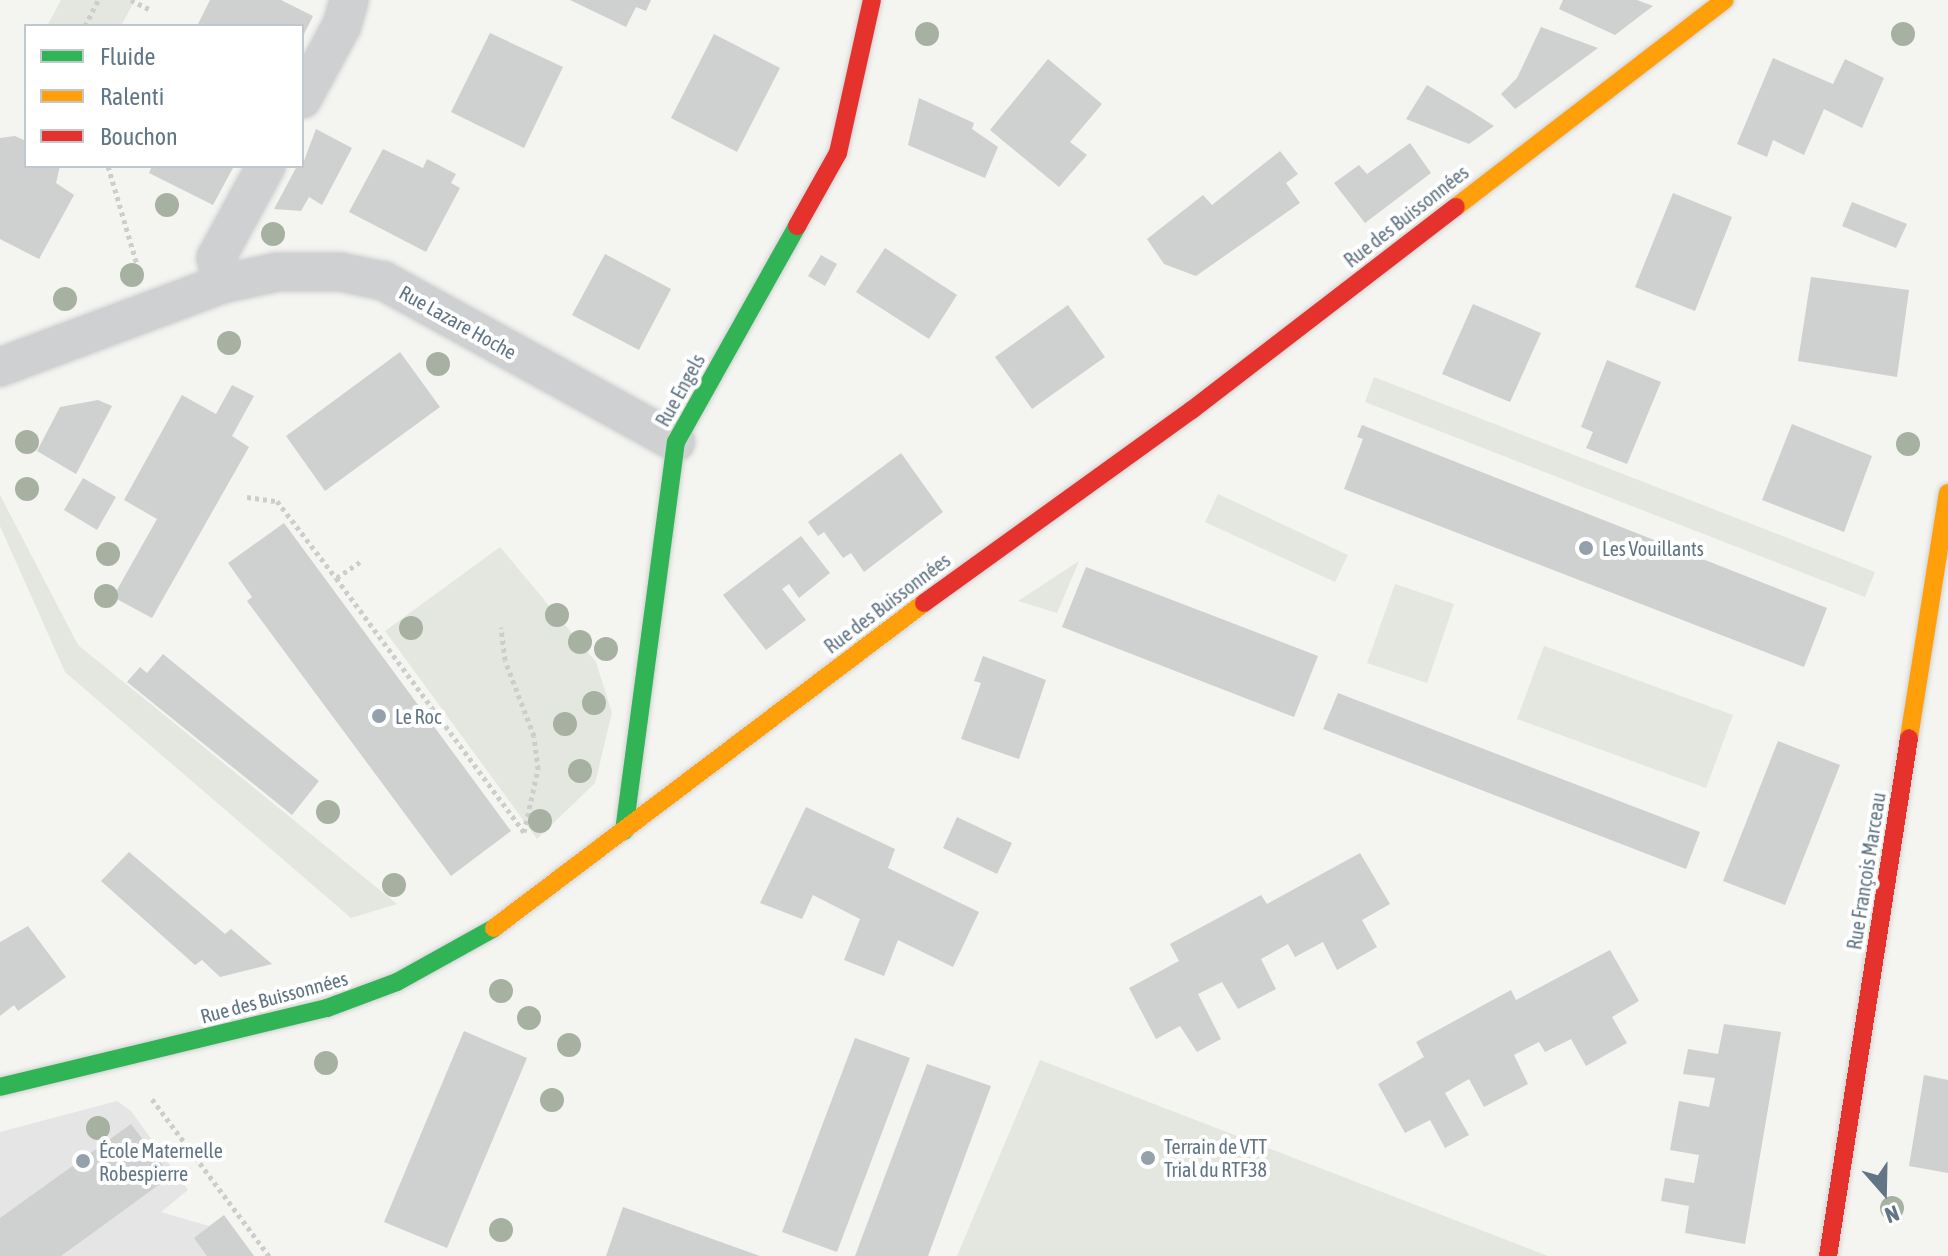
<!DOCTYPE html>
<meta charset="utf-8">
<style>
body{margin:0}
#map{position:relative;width:1948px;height:1256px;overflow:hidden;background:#f4f4f1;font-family:"Asap Condensed",sans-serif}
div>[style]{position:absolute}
.built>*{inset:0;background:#e4e5e4}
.green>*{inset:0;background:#e3e7df}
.building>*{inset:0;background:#cfd1d0}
.path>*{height:5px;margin-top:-2.5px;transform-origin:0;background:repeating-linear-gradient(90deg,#cccdcd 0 4px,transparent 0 8px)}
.roads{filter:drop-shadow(0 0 2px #cfd1d1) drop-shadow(0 0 2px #cfd1d1)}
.street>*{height:38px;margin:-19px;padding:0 19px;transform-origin:19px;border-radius:19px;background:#cfd0d1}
.fast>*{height:18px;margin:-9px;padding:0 9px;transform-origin:9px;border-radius:9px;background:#30b455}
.slow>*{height:18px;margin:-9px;padding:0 9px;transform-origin:9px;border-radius:9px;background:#ff9f0a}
.jam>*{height:18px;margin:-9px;padding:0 9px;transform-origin:9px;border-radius:9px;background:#e5322d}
.trees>*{width:24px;height:24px;margin:-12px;border-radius:50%;background:#a6b1a1}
.dots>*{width:22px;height:22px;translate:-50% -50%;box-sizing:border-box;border:4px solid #fff;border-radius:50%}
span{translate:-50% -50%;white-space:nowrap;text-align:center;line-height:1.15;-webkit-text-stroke:8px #fff;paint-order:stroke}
.street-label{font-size:20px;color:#617585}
.poi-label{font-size:20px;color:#617585}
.left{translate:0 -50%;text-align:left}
.legend{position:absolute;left:24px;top:24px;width:280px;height:144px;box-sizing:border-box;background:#fff;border:2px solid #c0c8ce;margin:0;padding:10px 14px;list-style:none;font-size:24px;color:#617585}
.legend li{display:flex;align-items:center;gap:16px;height:40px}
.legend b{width:40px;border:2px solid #c0c8ce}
.north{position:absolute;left:1844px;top:1152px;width:80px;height:80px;-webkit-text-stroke:6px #fff;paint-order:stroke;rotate:160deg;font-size:22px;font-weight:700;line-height:32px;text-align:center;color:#617585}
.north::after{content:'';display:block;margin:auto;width:28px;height:36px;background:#617585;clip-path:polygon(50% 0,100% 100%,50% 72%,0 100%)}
</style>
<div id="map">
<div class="built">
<i style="clip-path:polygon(117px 1101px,131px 1111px,188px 1190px,161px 1212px,209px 1226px,224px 1216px,254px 1256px,0 1256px,0 1132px)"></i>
</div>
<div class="green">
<i style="clip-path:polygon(61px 0,135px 0,121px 26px,47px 26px)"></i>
<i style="clip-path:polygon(1374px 377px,1875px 572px,1865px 597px,1365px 402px)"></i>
<i style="clip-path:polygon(1218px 494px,1348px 555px,1335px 582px,1205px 522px)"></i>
<i style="clip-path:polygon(0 495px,78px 645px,397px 904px,351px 918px,65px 672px,0 526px)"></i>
<i style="clip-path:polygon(500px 547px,596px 662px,612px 713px,595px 783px,537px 839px,385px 631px)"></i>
<i style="clip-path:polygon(1079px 561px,1057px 613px,1018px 601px)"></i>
<i style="clip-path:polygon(1395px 584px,1454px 604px,1427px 683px,1367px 663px)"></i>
<i style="clip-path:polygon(1544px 646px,1733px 715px,1706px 788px,1517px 719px)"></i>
<i style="clip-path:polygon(1040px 1060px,1548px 1256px,957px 1256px)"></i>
</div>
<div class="building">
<i style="clip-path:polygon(210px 0,281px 0,313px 16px,302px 38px,302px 26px,197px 26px)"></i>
<i style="clip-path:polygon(570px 0,651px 0,646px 11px,636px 7px,626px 27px)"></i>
<i style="clip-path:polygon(1563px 0,1637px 0,1653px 6px,1615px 35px,1559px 9px)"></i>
<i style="clip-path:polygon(1541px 27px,1598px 48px,1515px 109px,1501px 94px,1517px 78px)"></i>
<i style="clip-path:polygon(490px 33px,563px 67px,524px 148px,451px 112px)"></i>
<i style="clip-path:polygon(714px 34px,780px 68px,737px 152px,671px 118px)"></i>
<i style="clip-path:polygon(1773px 58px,1833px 84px,1845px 59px,1884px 78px,1862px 128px,1824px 109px,1804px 155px,1773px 140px,1767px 157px,1737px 144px)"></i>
<i style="clip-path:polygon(1048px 59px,1102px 104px,1070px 142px,1087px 155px,1059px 187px,990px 130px)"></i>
<i style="clip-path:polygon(1427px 85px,1469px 110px,1494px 126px,1469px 144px,1406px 119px)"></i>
<i style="clip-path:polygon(919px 98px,974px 123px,972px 129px,998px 147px,985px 178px,908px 145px)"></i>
<i style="clip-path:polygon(316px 129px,352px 148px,322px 205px,309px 197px,301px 211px,274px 209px,297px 166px,302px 166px)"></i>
<i style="clip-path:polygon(15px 136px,26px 141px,26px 166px,60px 166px,56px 183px,74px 195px,39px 259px,0 239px,0 138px)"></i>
<i style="clip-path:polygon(1410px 143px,1431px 173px,1365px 223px,1334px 183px,1359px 165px,1367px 174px)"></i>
<i style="clip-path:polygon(383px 149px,423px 168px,427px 159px,456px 174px,451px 183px,460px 188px,426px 252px,349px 212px)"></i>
<i style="clip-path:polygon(1280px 151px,1298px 174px,1286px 183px,1300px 203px,1196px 276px,1164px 264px,1147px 239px,1203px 195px,1212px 205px)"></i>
<i style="clip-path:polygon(152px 166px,234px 166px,213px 205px,149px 173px)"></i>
<i style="clip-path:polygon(1673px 193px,1732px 217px,1695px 311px,1635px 287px)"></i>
<i style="clip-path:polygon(1852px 202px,1907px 224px,1896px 248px,1842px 226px)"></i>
<i style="clip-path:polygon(885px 248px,957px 295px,929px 339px,856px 292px)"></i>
<i style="clip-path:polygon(605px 254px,671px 289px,639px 350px,572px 315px)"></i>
<i style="clip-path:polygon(821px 255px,837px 264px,825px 286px,808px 276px)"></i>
<i style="clip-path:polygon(1811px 277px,1909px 290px,1897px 377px,1798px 361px)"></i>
<i style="clip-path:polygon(1473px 304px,1541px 333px,1510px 402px,1442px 374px)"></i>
<i style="clip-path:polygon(1068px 305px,1105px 357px,1032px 409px,995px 357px)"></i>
<i style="clip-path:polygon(400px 352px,440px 407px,325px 491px,286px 436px)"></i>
<i style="clip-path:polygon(1607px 360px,1661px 382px,1627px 464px,1586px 448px,1593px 432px,1581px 427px)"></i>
<i style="clip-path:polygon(232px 385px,254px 396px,232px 436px,249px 447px,152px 618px,113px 597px,157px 519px,124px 500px,182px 395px,216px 414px)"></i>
<i style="clip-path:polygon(98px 400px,112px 406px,76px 474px,37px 451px,60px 407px)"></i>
<i style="clip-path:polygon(1792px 424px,1872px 456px,1844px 532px,1762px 500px)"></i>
<i style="clip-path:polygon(1362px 425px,1827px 608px,1804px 667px,1344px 489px,1363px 439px,1357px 437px)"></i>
<i style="clip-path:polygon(901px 453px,943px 512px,864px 572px,851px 553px,843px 558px,824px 532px,818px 536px,808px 522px)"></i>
<i style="clip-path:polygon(83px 478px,116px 497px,97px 530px,64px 510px)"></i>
<i style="clip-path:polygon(284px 523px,511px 831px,451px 876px,247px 601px,252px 597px,228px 563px)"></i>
<i style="clip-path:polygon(801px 536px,830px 573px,799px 598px,789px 584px,782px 589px,806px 620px,766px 650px,723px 595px)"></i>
<i style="clip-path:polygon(1086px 567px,1318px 656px,1294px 717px,1062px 627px)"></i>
<i style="clip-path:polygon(163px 654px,319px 781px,292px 815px,127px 682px,140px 667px,147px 673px)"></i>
<i style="clip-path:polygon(983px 656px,1046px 680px,1019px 759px,961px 739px,981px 683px,974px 681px)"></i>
<i style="clip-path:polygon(1338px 693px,1700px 832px,1686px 869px,1323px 729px)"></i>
<i style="clip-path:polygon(1778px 741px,1840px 765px,1785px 905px,1723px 881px)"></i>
<i style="clip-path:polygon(806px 807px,895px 849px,888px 868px,979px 912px,953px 967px,898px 940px,884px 976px,844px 960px,860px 919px,813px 895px,802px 919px,760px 903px)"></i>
<i style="clip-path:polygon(957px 817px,1012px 843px,997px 874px,943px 848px)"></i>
<i style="clip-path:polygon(129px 852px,225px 934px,231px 929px,272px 964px,220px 977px,202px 960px,195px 965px,101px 881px)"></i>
<i style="clip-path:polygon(1360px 853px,1390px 904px,1362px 920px,1377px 947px,1337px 970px,1323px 942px,1295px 957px,1288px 944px,1261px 959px,1276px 989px,1238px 1009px,1222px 982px,1198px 994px,1221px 1039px,1197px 1052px,1180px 1026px,1156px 1039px,1129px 988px,1179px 961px,1170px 944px,1261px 895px,1267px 904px)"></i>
<i style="clip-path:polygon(28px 926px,66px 977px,18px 1011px,14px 1005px,0 1016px,0 942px)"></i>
<i style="clip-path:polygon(1610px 950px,1639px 1001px,1612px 1017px,1627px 1043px,1586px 1066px,1571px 1039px,1545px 1052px,1539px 1042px,1514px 1055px,1528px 1084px,1484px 1107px,1469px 1079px,1445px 1093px,1469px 1135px,1445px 1148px,1430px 1120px,1405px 1133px,1378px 1084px,1424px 1057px,1416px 1042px,1511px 990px,1516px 1000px)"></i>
<i style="clip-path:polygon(1724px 1024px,1781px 1032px,1745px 1244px,1685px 1233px,1689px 1206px,1661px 1201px,1665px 1178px,1694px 1183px,1699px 1155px,1670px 1150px,1679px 1101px,1709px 1107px,1715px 1078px,1683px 1074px,1688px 1049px,1718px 1054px)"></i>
<i style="clip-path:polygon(464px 1031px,527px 1058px,447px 1248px,384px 1222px)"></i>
<i style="clip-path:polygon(855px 1038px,910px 1058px,837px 1252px,782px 1232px)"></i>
<i style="clip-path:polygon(927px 1064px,991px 1086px,928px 1256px,855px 1256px)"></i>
<i style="clip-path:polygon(1924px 1075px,1948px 1080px,1948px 1173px,1909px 1166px)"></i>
<i style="clip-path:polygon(131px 1124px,171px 1176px,61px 1256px,0 1256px,0 1218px)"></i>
<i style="clip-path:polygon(623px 1207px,760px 1256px,606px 1256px)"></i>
<i style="clip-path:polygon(224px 1215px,254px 1256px,207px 1256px,194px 1238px)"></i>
</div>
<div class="path">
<i style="left:131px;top:0;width:20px;rotate:27deg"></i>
<i style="left:85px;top:26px;width:29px;rotate:-63deg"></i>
<i style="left:108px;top:166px;width:109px;rotate:73.6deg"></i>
<i style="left:247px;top:497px;width:30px;rotate:8deg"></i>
<i style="left:277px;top:501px;width:97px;rotate:52.5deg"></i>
<i style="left:360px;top:562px;width:29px;rotate:146deg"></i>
<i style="left:336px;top:578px;width:316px;rotate:53.5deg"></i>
<i style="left:524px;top:832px;width:65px;rotate:-77.5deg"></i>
<i style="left:538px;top:769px;width:33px;rotate:-97deg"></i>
<i style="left:534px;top:736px;width:81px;rotate:-110.9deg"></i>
<i style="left:505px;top:660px;width:33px;rotate:-97deg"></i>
<i style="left:152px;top:1099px;width:196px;rotate:53.3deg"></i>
</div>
<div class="roads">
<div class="street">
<i style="left:302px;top:99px;width:84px;rotate:-61.6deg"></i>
<i style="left:342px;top:25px;width:26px;rotate:-74deg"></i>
<i style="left:222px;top:284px;width:27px;rotate:-103deg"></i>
<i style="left:216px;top:258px;width:105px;rotate:-61.5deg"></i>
<i style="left:0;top:367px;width:237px;rotate:-20.5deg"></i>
<i style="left:222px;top:284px;width:56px;rotate:-12.3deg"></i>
<i style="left:277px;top:272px;width:63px"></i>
<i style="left:340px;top:272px;width:45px;rotate:11.6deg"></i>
<i style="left:384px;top:281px;width:333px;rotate:28.9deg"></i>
</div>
<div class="fast">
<i style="left:624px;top:831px;width:392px;rotate:-82.4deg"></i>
<i style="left:676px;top:442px;width:248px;rotate:-60.7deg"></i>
<i style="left:0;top:1087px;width:336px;rotate:-13.6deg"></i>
<i style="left:327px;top:1008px;width:75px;rotate:-20.4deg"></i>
<i style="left:397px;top:982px;width:111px;rotate:-29.1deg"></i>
</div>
<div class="slow">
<i style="left:1456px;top:207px;width:339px;rotate:-37.6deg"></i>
<i style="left:1909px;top:738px;width:248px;rotate:-81deg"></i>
<i style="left:494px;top:928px;width:539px;rotate:-37.08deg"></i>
</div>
<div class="jam">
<i style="left:797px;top:226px;width:84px;rotate:-60.7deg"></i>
<i style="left:838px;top:153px;width:157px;rotate:-77.5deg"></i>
<i style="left:924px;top:603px;width:330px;rotate:-35.8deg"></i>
<i style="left:1192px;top:410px;width:333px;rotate:-37.6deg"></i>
<i style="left:1828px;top:1256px;width:524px;rotate:-81.11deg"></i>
</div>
</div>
<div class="trees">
<i style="left:927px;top:34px"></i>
<i style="left:1903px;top:34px"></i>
<i style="left:167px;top:205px"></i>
<i style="left:273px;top:234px"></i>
<i style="left:132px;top:275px"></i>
<i style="left:65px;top:299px"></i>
<i style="left:229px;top:343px"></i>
<i style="left:438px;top:364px"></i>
<i style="left:27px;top:442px"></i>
<i style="left:1908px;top:444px"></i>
<i style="left:27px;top:489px"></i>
<i style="left:108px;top:554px"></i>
<i style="left:106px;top:596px"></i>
<i style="left:557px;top:615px"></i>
<i style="left:411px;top:628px"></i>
<i style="left:580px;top:642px"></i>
<i style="left:606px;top:649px"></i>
<i style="left:594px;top:703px"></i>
<i style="left:565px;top:724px"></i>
<i style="left:580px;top:771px"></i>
<i style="left:328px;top:812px"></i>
<i style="left:540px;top:821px"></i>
<i style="left:394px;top:885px"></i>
<i style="left:501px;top:991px"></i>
<i style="left:529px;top:1018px"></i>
<i style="left:569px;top:1045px"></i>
<i style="left:326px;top:1063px"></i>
<i style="left:552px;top:1100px"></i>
<i style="left:98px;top:1128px"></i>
<i style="left:1892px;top:1208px"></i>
<i style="left:501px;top:1230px"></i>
</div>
<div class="dots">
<i style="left:1586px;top:548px;background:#94a1ab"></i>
<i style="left:379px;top:716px;background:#94a1ab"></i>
<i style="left:1148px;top:1158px;background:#94a1ab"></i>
<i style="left:83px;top:1161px;background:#94a1ab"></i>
</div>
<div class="street-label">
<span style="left:1406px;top:216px;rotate:-38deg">Rue des Buissonnées</span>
<span style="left:458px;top:322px;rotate:29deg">Rue Lazare Hoche</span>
<span style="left:680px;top:390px;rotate:-61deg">Rue Engels</span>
<span style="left:887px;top:603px;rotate:-37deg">Rue des Buissonnées</span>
<span style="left:1866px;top:871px;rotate:-81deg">Rue François Marceau</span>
<span style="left:274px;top:997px;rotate:-15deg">Rue des Buissonnées</span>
</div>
<div class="poi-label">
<span class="left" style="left:1602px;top:548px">Les Vouillants</span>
<span class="left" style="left:395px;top:716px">Le Roc</span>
<span class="left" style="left:1164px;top:1158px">Terrain de VTT<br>Trial du RTF38</span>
<span class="left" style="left:99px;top:1162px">École Maternelle<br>Robespierre</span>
</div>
<ul class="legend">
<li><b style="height:10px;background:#30b455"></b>Fluide</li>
<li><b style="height:10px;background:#ff9f0a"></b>Ralenti</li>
<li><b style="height:10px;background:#e5322d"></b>Bouchon</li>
</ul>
<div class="north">N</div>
</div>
